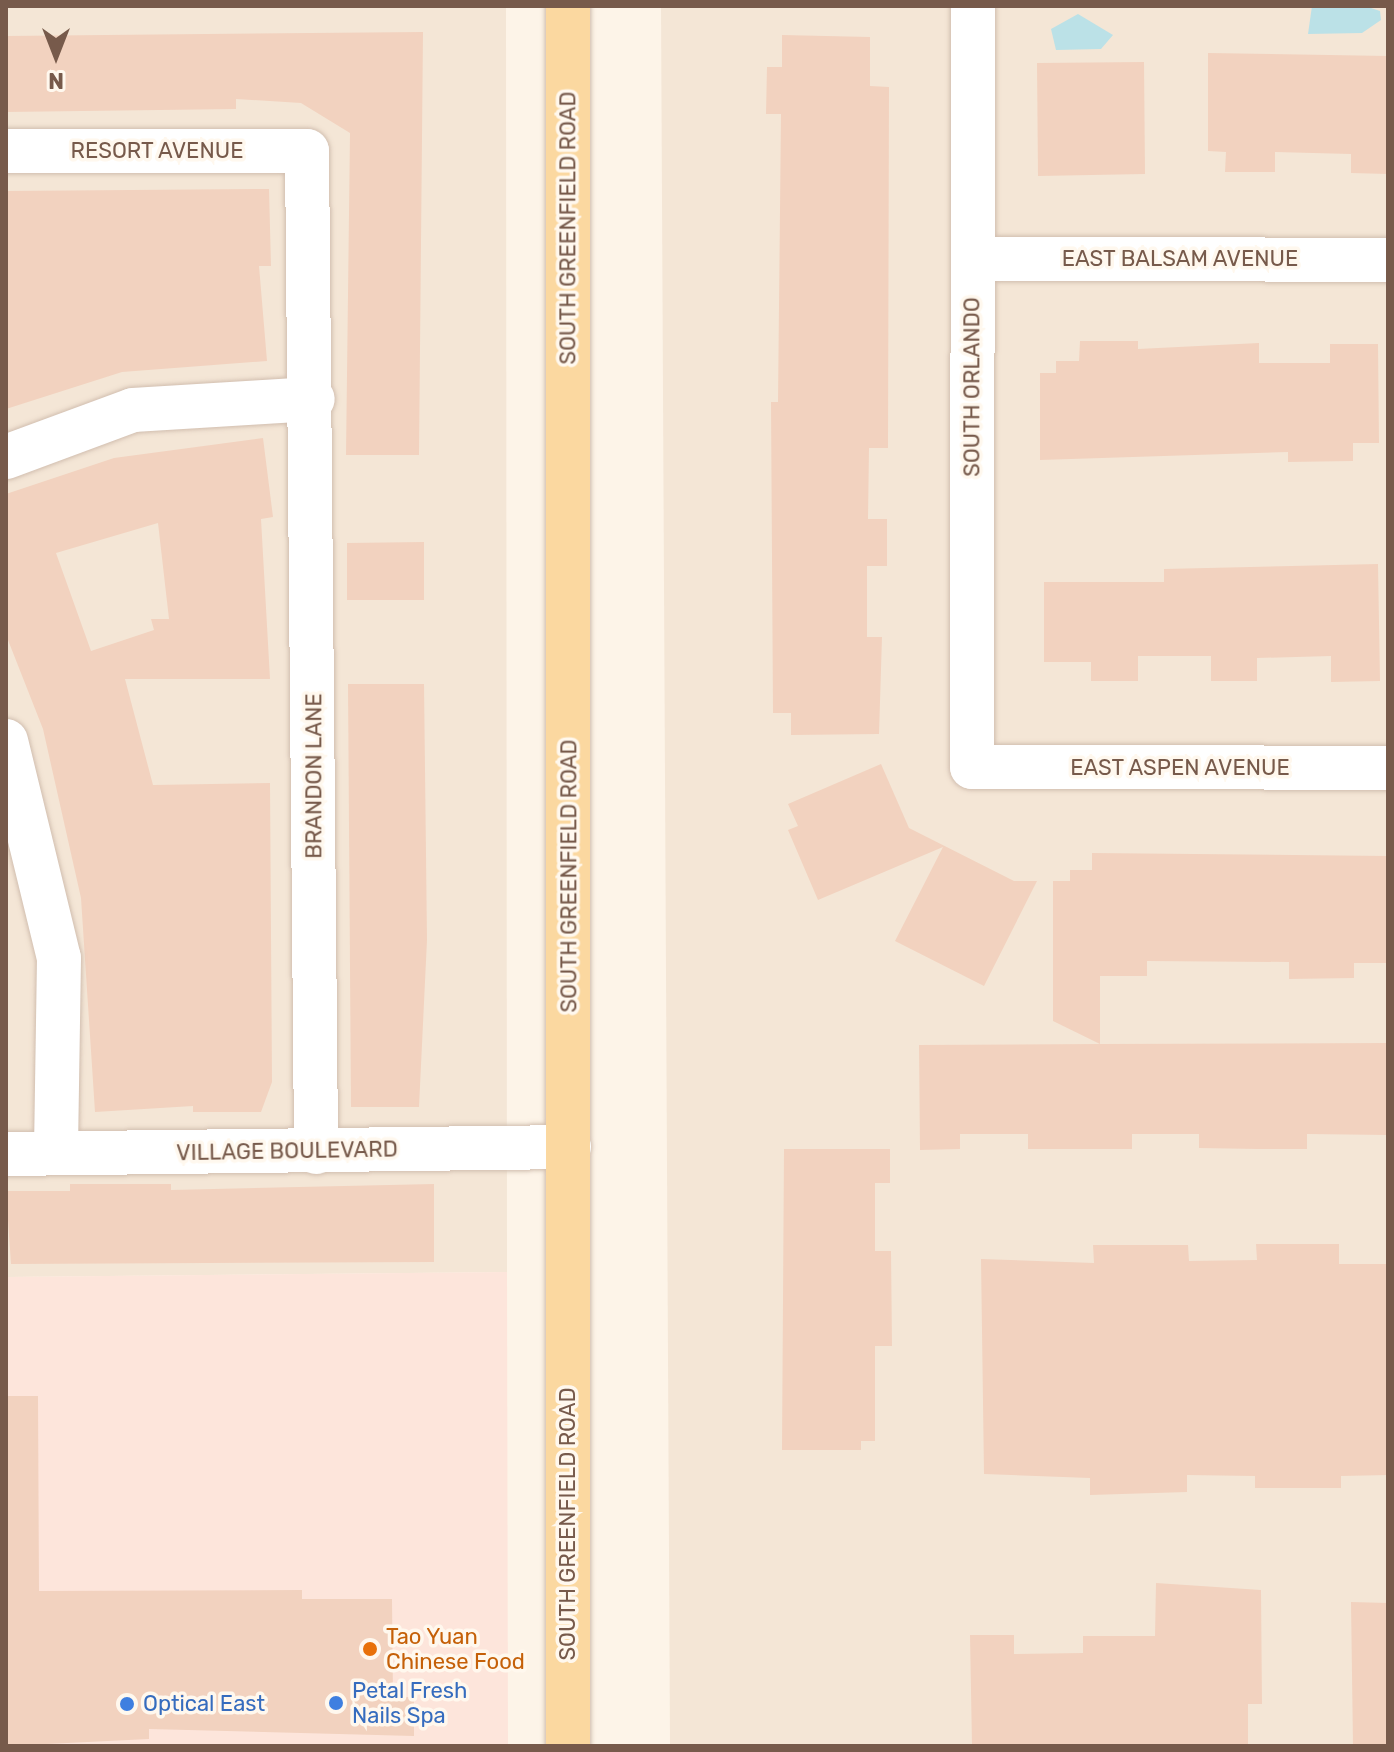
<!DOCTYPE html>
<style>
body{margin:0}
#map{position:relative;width:1394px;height:1752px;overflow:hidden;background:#fdf4e8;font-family:Rubik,sans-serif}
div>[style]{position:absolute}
.residential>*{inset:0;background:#f4e6d6}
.commercial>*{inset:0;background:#fde5db}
.water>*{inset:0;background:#bbe1e7}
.building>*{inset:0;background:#f2d2bf}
.roads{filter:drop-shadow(0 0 2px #d1beaf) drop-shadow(0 0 2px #d1beaf)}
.minor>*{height:44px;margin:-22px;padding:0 22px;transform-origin:22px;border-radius:22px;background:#fff}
.major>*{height:44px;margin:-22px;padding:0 22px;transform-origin:22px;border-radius:22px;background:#fbd8a0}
.dots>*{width:22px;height:22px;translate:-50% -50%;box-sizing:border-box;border:4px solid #fff8ee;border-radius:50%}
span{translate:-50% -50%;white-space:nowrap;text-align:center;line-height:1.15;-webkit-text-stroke:7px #fff8ee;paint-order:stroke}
.street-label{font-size:22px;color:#775a4b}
.food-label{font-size:22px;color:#c56008}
.left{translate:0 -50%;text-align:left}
.shop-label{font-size:22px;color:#366cbe}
.frame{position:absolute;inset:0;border:8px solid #775a4b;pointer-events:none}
.north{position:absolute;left:16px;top:16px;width:80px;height:80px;-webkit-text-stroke:6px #fff8ee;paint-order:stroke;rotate:180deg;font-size:22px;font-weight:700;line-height:32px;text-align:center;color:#775a4b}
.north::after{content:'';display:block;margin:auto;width:28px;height:36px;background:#775a4b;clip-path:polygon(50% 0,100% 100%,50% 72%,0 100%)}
</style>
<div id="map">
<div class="residential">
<i style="clip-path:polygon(6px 6px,506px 6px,507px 1272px,6px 1277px)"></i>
<i style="clip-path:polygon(661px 6px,1388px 6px,1388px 1746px,670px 1746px)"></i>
</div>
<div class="commercial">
<i style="clip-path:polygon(507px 1272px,508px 1746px,6px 1746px,6px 1277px)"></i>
</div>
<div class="water">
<i style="clip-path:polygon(1312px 6px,1365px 6px,1380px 11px,1381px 20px,1362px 33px,1308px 34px)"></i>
<i style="clip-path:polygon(1078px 14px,1113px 35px,1101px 49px,1056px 50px,1051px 29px)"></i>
</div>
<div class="building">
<i style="clip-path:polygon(423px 32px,419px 455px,346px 455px,350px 133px,301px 103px,236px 99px,236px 109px,6px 112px,6px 36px)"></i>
<i style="clip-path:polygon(782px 35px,870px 37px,870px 86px,889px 87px,888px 448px,869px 448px,868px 519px,887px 519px,887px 566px,867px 566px,867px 637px,882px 637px,879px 734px,791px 735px,791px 713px,773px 713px,771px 402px,778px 402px,781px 114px,766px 114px,767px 67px,782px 67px)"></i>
<i style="clip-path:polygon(1208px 53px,1388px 56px,1388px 174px,1351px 173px,1351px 154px,1275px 152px,1275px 172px,1225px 172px,1226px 152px,1208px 151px)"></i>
<i style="clip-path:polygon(1144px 62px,1145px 174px,1038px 176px,1037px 63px)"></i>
<i style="clip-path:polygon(269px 189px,271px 266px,259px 266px,267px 361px,122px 372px,6px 409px,6px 191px)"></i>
<i style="clip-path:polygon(1080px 341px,1138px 341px,1138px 349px,1259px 343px,1259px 363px,1330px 363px,1330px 344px,1378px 344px,1379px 443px,1353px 443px,1353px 461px,1288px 462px,1288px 452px,1040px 460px,1040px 373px,1056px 373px,1056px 361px,1079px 361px)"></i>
<i style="clip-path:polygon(evenodd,263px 438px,273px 517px,261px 519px,270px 679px,125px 679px,153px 785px,270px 783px,272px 1082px,261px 1112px,193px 1112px,193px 1106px,95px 1112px,81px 898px,43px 729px,6px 635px,6px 494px,114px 458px,263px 438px,158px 523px,169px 619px,151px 619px,154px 630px,91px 651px,56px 553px,158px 523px)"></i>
<i style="clip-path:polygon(424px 542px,424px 600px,347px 600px,347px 543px)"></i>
<i style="clip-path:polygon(1378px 564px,1380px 681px,1331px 682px,1331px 656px,1257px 658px,1257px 681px,1211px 681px,1211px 656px,1138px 656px,1138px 681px,1091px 681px,1091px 662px,1044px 662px,1044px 582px,1164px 582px,1164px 569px)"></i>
<i style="clip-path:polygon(348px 684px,424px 684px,427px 940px,419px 1107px,351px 1107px)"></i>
<i style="clip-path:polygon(881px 764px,909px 828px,1014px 881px,1037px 881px,984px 986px,895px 941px,943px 847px,818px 900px,788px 830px,798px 826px,788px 804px)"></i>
<i style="clip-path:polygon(1092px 853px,1388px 856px,1388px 963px,1354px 963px,1354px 978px,1289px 979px,1289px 962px,1147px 961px,1147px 976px,1100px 976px,1100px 1044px,1388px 1043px,1388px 1135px,1307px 1134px,1307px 1149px,1258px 1149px,1199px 1148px,1199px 1134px,1132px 1134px,1132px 1149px,1028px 1149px,1028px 1134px,960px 1134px,960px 1149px,920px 1150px,919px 1045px,1100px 1044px,1053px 1021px,1053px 881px,1070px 881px,1070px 870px,1092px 870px)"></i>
<i style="clip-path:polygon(784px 1149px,890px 1149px,890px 1183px,875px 1183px,875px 1251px,891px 1251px,892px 1346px,875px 1346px,875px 1441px,861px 1441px,861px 1450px,782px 1450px)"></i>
<i style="clip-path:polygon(70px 1184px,171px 1184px,171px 1190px,434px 1184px,434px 1262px,11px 1264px,6px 1191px,70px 1191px)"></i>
<i style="clip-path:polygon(1256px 1244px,1339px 1244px,1339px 1264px,1388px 1264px,1388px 1475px,1341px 1476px,1341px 1488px,1255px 1488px,1255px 1476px,1187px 1475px,1187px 1492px,1090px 1495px,1090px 1478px,984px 1474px,981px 1259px,1094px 1263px,1093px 1245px,1188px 1245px,1189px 1261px,1257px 1260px)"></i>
<i style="clip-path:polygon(6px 1396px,38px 1396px,39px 1591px,302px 1590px,302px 1599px,392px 1599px,393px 1697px,414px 1697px,414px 1736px,149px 1729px,149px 1739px,6px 1746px)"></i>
<i style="clip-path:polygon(1156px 1583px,1261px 1590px,1262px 1704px,1248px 1704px,1248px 1746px,972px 1746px,970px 1635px,1014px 1635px,1014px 1654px,1083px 1653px,1083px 1636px,1155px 1636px)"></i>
<i style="clip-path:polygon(1351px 1602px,1388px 1603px,1388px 1746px,1353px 1746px)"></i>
</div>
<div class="roads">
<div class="minor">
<i style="left:973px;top:6px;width:761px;rotate:90.08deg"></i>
<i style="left:972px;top:767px;width:416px;rotate:0.1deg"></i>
<i style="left:6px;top:151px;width:301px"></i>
<i style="left:307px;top:151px;width:1001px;rotate:89.48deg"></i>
<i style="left:973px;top:259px;width:415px;rotate:0.1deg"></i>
<i style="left:6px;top:457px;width:135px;rotate:-20.3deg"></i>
<i style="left:133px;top:410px;width:180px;rotate:-3.5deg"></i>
<i style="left:6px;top:741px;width:223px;rotate:76.3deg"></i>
<i style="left:59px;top:958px;width:194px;rotate:90.9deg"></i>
<i style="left:6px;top:1154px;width:563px;rotate:-0.71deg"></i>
</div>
<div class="major">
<i style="left:568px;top:6px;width:1740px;rotate:90deg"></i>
</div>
</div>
<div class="dots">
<i style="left:370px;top:1649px;background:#e8710a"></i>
<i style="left:336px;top:1703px;background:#3f7fe0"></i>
<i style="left:127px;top:1704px;background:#3f7fe0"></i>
</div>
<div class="street-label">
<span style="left:157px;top:151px">RESORT AVENUE</span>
<span style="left:568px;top:228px;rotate:-90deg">SOUTH GREENFIELD ROAD</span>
<span style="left:1180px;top:259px">EAST BALSAM AVENUE</span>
<span style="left:972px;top:387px;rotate:-90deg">SOUTH ORLANDO</span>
<span style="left:1180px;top:768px">EAST ASPEN AVENUE</span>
<span style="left:314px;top:776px;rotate:-90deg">BRANDON LANE</span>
<span style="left:569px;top:876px;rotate:-90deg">SOUTH GREENFIELD ROAD</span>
<span style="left:287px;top:1151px;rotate:-1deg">VILLAGE BOULEVARD</span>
<span style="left:568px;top:1524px;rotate:-90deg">SOUTH GREENFIELD ROAD</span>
</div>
<div class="food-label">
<span class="left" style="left:386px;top:1649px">Tao Yuan<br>Chinese Food</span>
</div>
<div class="shop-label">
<span class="left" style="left:352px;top:1703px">Petal Fresh<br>Nails Spa</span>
<span class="left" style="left:143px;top:1704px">Optical East</span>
</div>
<div class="frame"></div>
<div class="north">N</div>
</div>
